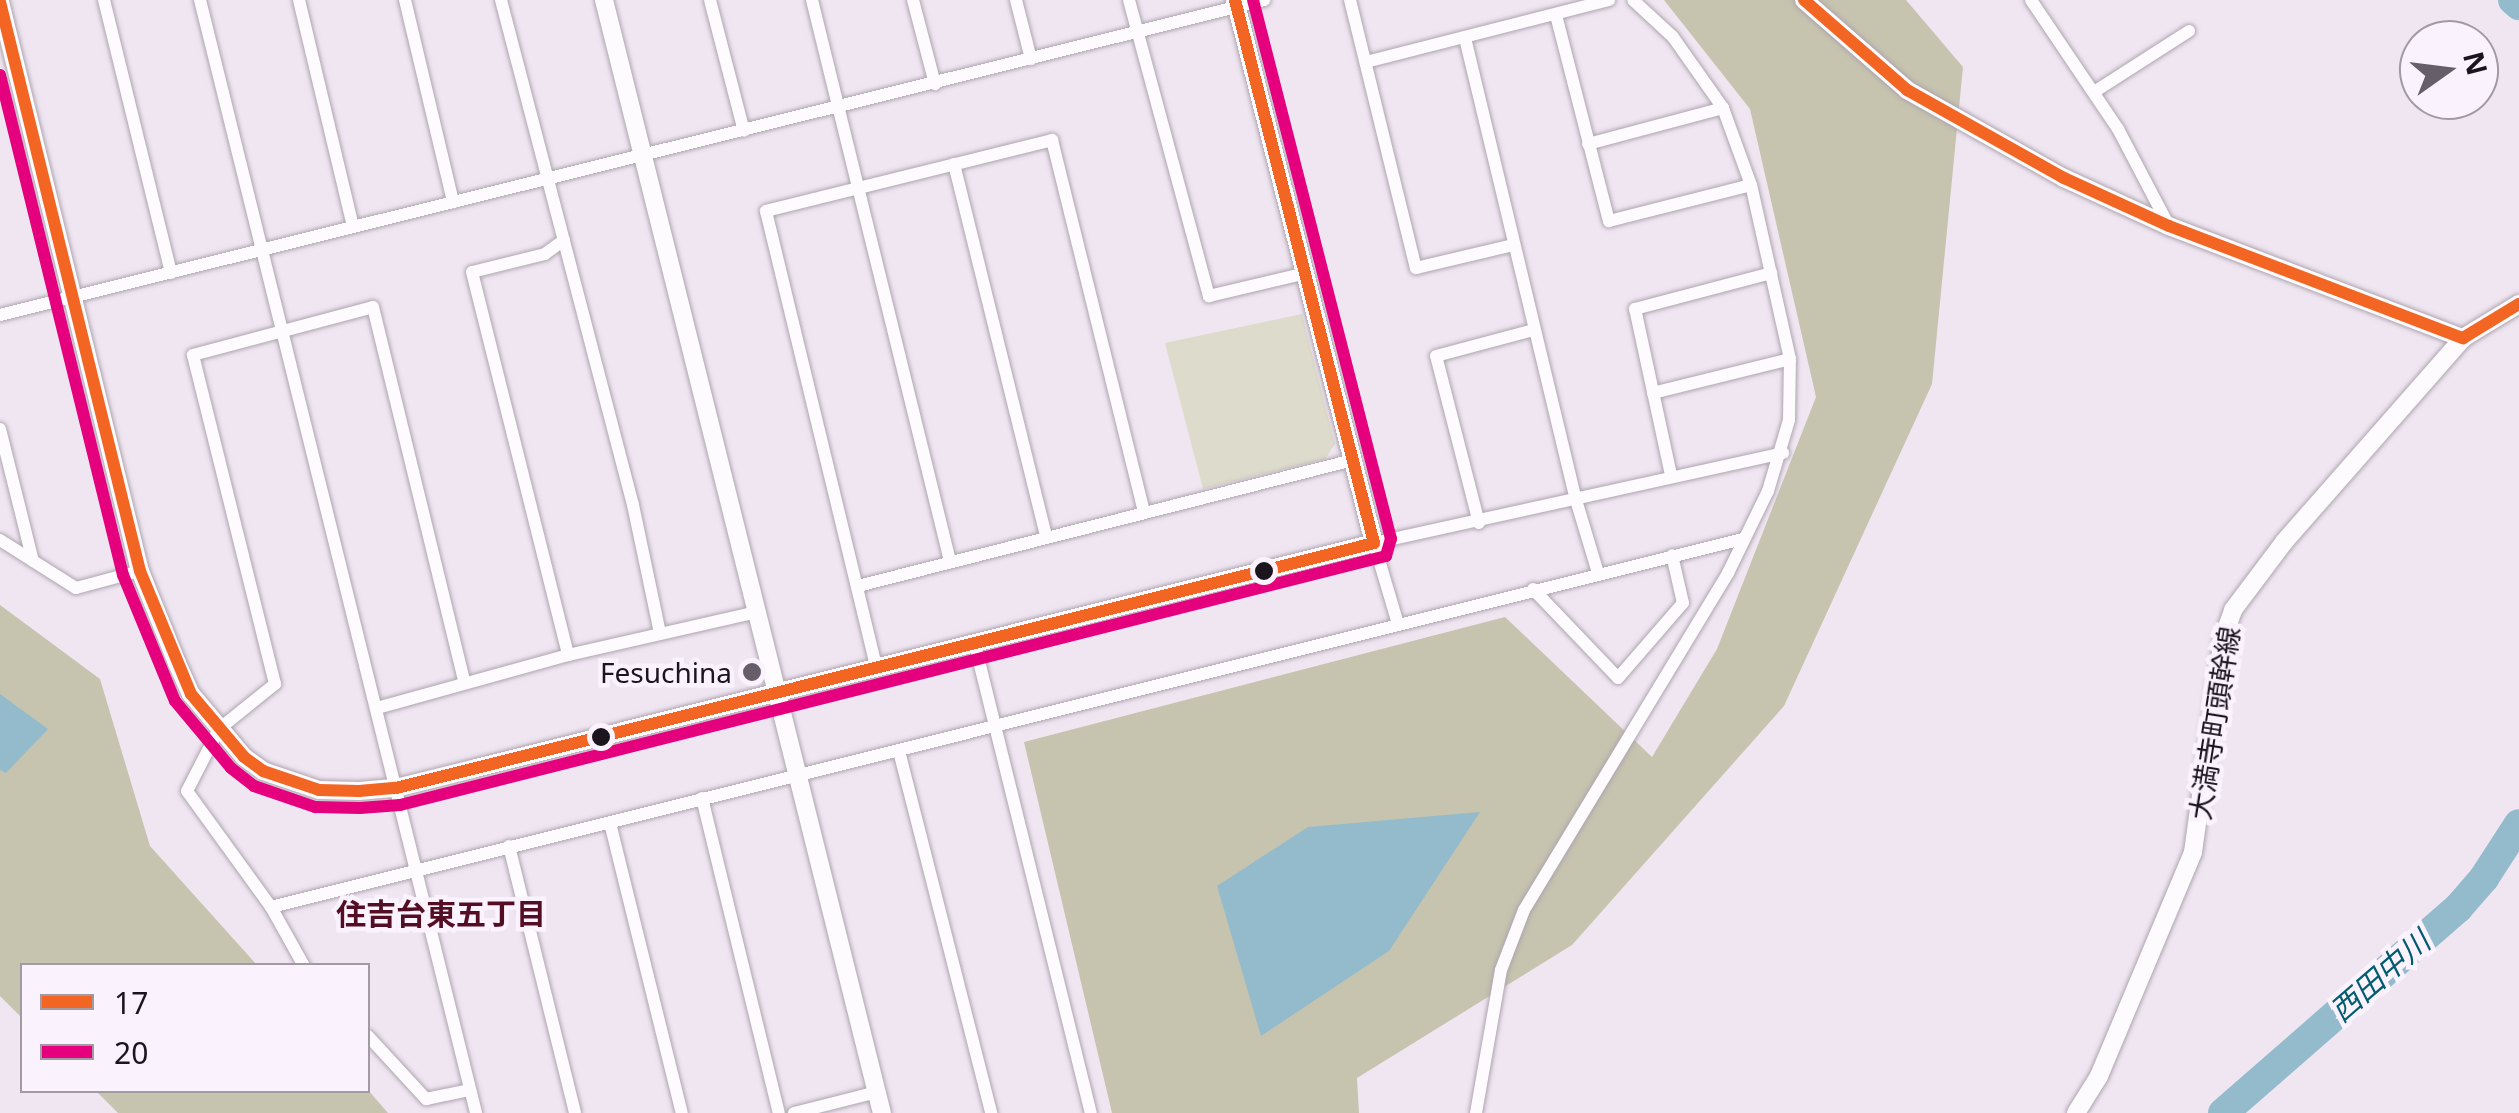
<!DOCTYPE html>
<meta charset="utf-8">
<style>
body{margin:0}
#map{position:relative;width:2519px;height:1113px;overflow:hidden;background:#f0e6f2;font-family:"Noto Sans","Noto Sans JP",sans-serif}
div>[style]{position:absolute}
.green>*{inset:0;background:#dddbcb}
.forest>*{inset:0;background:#c6c3ae}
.water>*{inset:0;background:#94bbcc}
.river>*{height:30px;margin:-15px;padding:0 15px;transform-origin:15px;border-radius:15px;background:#94bbcc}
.roads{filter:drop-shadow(0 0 2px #ada5af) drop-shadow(0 0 2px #ada5af)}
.street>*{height:12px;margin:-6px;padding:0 6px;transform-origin:6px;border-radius:6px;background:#fdfbfd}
.secondary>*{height:18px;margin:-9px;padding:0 9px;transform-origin:9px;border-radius:9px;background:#fdfbfd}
.bus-1>*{height:12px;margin:-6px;padding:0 6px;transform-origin:6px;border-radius:6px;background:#f26522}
.bus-2>*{height:12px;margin:-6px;padding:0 6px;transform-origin:6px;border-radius:6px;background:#e5007d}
.dots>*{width:28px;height:28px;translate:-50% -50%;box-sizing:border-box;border:5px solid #faf2fc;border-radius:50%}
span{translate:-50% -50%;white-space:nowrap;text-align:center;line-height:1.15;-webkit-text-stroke:9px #faf2fc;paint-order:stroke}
.poi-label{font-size:28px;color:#1c151e}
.right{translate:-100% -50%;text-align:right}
.street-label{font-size:28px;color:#1c151e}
.neighbourhood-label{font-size:30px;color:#530e24;font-weight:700}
.water-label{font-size:30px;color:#025c6f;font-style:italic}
.legend{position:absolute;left:20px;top:963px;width:350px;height:130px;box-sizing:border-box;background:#faf2fc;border:2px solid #a19aa3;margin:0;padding:12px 18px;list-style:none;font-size:30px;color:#1c151e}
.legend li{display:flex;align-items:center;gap:20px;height:50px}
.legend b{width:50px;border:2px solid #a19aa3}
.north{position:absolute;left:2399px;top:20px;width:100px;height:100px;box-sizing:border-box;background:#faf2fc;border:2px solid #a19aa3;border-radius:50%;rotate:76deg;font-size:28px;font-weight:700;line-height:40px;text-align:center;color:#1c151e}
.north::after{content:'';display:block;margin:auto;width:35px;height:45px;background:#665e68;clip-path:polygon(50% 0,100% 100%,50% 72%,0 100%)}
</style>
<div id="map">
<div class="green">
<i style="clip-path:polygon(1302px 314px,1335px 444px,1325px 459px,1203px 489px,1165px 343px)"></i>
</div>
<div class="forest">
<i style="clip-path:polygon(1664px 0,1906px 0,1963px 67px,1932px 384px,1784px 706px,1572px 945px,1357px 1078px,1359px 1113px,1112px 1113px,1024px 742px,1505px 617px,1652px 757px,1717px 649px,1816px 397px,1750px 109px)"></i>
<i style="clip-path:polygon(0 605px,100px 679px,150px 846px,257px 965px,22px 966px,22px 1018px,0 996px)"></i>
<i style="clip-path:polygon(368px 1090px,388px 1113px,118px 1113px,96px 1091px)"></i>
</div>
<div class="water">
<i style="clip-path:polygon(0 694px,48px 729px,6px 773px,0 770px)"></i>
<i style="clip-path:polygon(1480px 812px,1389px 951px,1261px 1036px,1217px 886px,1308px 827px)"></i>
</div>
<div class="river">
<i style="left:2513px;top:0;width:8px;rotate:40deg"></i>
<i style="left:2223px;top:1113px;width:312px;rotate:-41.1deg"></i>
<i style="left:2458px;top:908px;width:40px;rotate:-49deg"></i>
<i style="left:2484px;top:878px;width:64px;rotate:-57.1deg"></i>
</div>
<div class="roads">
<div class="street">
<i style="left:104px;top:0;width:281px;rotate:76.2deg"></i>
<i style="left:200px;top:0;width:1147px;rotate:76.07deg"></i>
<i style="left:299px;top:0;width:232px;rotate:76.6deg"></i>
<i style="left:405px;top:0;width:208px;rotate:76.6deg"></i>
<i style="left:501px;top:0;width:522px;rotate:75.35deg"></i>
<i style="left:633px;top:505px;width:131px;rotate:78.1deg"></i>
<i style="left:710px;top:0;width:135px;rotate:75.5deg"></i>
<i style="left:812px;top:0;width:578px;rotate:76.18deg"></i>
<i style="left:913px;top:0;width:87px;rotate:75.3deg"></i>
<i style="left:1016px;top:0;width:61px;rotate:75.7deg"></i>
<i style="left:1129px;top:0;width:307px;rotate:74.9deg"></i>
<i style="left:1209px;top:296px;width:100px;rotate:-13.3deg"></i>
<i style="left:1350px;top:0;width:276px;rotate:76.2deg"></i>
<i style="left:1416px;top:268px;width:100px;rotate:-13.3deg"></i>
<i style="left:2031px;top:0;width:156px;rotate:56deg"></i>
<i style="left:2118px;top:129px;width:110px;rotate:62.3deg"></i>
<i style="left:1556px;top:15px;width:213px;rotate:75.6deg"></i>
<i style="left:1609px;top:221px;width:146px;rotate:-14.2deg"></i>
<i style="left:1465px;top:38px;width:475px;rotate:76.5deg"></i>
<i style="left:1576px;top:500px;width:76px;rotate:73.2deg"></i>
<i style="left:1366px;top:62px;width:251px;rotate:-14.3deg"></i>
<i style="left:2094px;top:92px;width:113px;rotate:-32.7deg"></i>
<i style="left:1588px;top:144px;width:140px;rotate:-14.9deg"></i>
<i style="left:954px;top:164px;width:384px;rotate:76.1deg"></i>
<i style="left:564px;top:240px;width:24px;rotate:144deg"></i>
<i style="left:545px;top:254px;width:75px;rotate:166.1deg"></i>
<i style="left:472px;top:272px;width:395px;rotate:75.9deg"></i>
<i style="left:0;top:315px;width:1303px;rotate:-13.99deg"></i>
<i style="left:1653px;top:393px;width:141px;rotate:-13.9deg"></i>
<i style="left:0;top:429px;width:136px;rotate:76deg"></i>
<i style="left:1671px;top:475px;width:170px;rotate:-102.2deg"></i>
<i style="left:1635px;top:309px;width:141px;rotate:-14.8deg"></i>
<i style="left:1479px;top:523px;width:172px;rotate:-104.4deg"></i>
<i style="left:1436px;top:356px;width:101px;rotate:-14.9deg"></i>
<i style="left:0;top:540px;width:90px;rotate:32.3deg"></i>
<i style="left:76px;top:588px;width:66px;rotate:-14.9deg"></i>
<i style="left:858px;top:586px;width:511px;rotate:-14.28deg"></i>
<i style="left:1533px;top:589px;width:123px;rotate:46.3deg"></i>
<i style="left:1618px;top:678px;width:99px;rotate:-49.1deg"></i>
<i style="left:1683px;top:603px;width:49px;rotate:-102.9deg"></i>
<i style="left:1398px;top:624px;width:84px;rotate:-106.5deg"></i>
<i style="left:1374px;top:543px;width:419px;rotate:-12.4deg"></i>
<i style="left:975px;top:645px;width:482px;rotate:76.1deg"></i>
<i style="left:877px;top:670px;width:472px;rotate:-103.6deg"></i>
<i style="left:766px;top:211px;width:295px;rotate:-13.9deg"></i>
<i style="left:1052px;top:140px;width:384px;rotate:76.1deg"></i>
<i style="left:377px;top:708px;width:198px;rotate:-15.5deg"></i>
<i style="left:568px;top:655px;width:194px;rotate:-12.8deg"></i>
<i style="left:899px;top:751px;width:374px;rotate:75.7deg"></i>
<i style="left:702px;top:798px;width:324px;rotate:76.3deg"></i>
<i style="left:610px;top:823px;width:299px;rotate:76.1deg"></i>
<i style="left:509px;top:846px;width:275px;rotate:76.1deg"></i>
<i style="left:271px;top:907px;width:1517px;rotate:-14.04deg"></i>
<i style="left:304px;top:966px;width:68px;rotate:-119.2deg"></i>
<i style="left:271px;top:907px;width:143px;rotate:-125.9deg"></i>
<i style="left:187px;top:791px;width:70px;rotate:-62.7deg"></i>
<i style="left:219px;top:729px;width:72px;rotate:-38.8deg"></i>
<i style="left:275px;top:684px;width:339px;rotate:-104deg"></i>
<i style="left:193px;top:355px;width:186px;rotate:-14.9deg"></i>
<i style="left:373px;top:307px;width:387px;rotate:76.3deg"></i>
<i style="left:368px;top:1036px;width:86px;rotate:47.4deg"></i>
<i style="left:426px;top:1099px;width:45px;rotate:-11.6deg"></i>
<i style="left:794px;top:1113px;width:86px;rotate:-14.2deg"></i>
<i style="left:1476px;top:1113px;width:145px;rotate:-80.1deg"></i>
<i style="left:1501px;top:970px;width:64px;rotate:-69deg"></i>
<i style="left:1524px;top:910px;width:394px;rotate:-58.8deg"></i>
<i style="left:1728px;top:573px;width:91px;rotate:-64deg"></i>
<i style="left:1768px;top:491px;width:74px;rotate:-73.5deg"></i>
<i style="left:1789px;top:420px;width:61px;rotate:-89.1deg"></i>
<i style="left:1790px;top:359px;width:178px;rotate:-102.6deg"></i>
<i style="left:1751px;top:185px;width:82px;rotate:-110deg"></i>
<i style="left:1723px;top:108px;width:87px;rotate:-125.2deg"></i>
<i style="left:1673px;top:37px;width:54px;rotate:-137.2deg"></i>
</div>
<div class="secondary">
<i style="left:604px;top:0;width:1147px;rotate:75.98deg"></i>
<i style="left:1804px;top:0;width:137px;rotate:41.1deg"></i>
<i style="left:1907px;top:90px;width:180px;rotate:29.3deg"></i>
<i style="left:2064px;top:178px;width:115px;rotate:24.6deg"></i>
<i style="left:2169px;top:226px;width:315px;rotate:20.9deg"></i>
<i style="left:0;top:2px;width:586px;rotate:76.18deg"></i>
<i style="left:140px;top:571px;width:99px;rotate:68.1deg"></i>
<i style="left:177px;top:663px;width:34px;rotate:66deg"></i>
<i style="left:191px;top:694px;width:82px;rotate:49.9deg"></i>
<i style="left:244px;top:757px;width:24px;rotate:36deg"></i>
<i style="left:263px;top:771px;width:59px;rotate:18.7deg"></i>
<i style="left:319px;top:790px;width:40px;rotate:1.4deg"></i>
<i style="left:359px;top:791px;width:37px;rotate:-5deg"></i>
<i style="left:396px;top:788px;width:82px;rotate:-14deg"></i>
<i style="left:476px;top:768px;width:926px;rotate:-14.07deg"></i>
<i style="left:1374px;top:543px;width:561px;rotate:-104.36deg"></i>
<i style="left:2076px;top:1113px;width:44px;rotate:-58.1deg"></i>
<i style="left:2099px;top:1076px;width:243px;rotate:-67.2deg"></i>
<i style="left:2193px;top:852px;width:216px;rotate:-82deg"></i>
<i style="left:2223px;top:638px;width:30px;rotate:-70deg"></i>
<i style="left:2233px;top:610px;width:85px;rotate:-53.1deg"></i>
<i style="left:2284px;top:542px;width:271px;rotate:-48.7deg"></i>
<i style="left:2463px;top:338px;width:66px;rotate:-31.3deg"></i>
</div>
</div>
<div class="bus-1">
<i style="left:1804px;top:0;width:137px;rotate:41.1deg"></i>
<i style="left:1907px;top:90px;width:180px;rotate:29.3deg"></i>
<i style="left:2064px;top:178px;width:115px;rotate:24.6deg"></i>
<i style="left:2169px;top:226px;width:315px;rotate:20.9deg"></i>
<i style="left:2463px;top:338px;width:66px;rotate:-31.3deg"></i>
<i style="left:0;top:2px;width:586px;rotate:76.18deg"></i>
<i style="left:140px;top:571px;width:133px;rotate:67.5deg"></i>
<i style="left:191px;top:694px;width:82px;rotate:49.9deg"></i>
<i style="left:244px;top:757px;width:24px;rotate:36deg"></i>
<i style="left:263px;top:771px;width:59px;rotate:18.7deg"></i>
<i style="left:319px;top:790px;width:40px;rotate:1.4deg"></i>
<i style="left:359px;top:791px;width:37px;rotate:-5deg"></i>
<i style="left:396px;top:788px;width:1008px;rotate:-14.06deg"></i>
<i style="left:1374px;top:543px;width:561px;rotate:-104.36deg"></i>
</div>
<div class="bus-2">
<i style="left:0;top:75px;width:515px;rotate:76.18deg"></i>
<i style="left:123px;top:575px;width:136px;rotate:67.6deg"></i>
<i style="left:175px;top:701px;width:87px;rotate:50.1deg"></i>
<i style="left:231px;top:768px;width:29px;rotate:38deg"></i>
<i style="left:254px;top:786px;width:65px;rotate:19deg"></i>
<i style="left:315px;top:807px;width:45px;rotate:1.3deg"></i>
<i style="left:360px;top:808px;width:40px;rotate:-4.3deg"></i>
<i style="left:400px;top:805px;width:1017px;rotate:-14.17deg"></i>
<i style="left:1386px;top:556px;width:18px;rotate:-74deg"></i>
<i style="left:1391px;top:539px;width:556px;rotate:-104.36deg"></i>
</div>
<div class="dots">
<i style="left:1264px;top:571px;background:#1c151e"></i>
<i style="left:752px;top:672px;background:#665e68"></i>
<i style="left:601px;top:737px;background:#1c151e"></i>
</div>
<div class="poi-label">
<span class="right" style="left:732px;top:672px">Fesuchina</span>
</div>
<div class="street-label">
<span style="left:2214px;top:723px;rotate:-81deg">大満寺町頭幹線</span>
</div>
<div class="neighbourhood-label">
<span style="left:441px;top:914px">住吉台東五丁目</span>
</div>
<div class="water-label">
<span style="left:2380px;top:976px;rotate:-41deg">西田中川</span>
</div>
<ul class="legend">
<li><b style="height:12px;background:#f26522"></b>17</li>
<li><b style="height:12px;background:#e5007d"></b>20</li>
</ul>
<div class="north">N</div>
</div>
